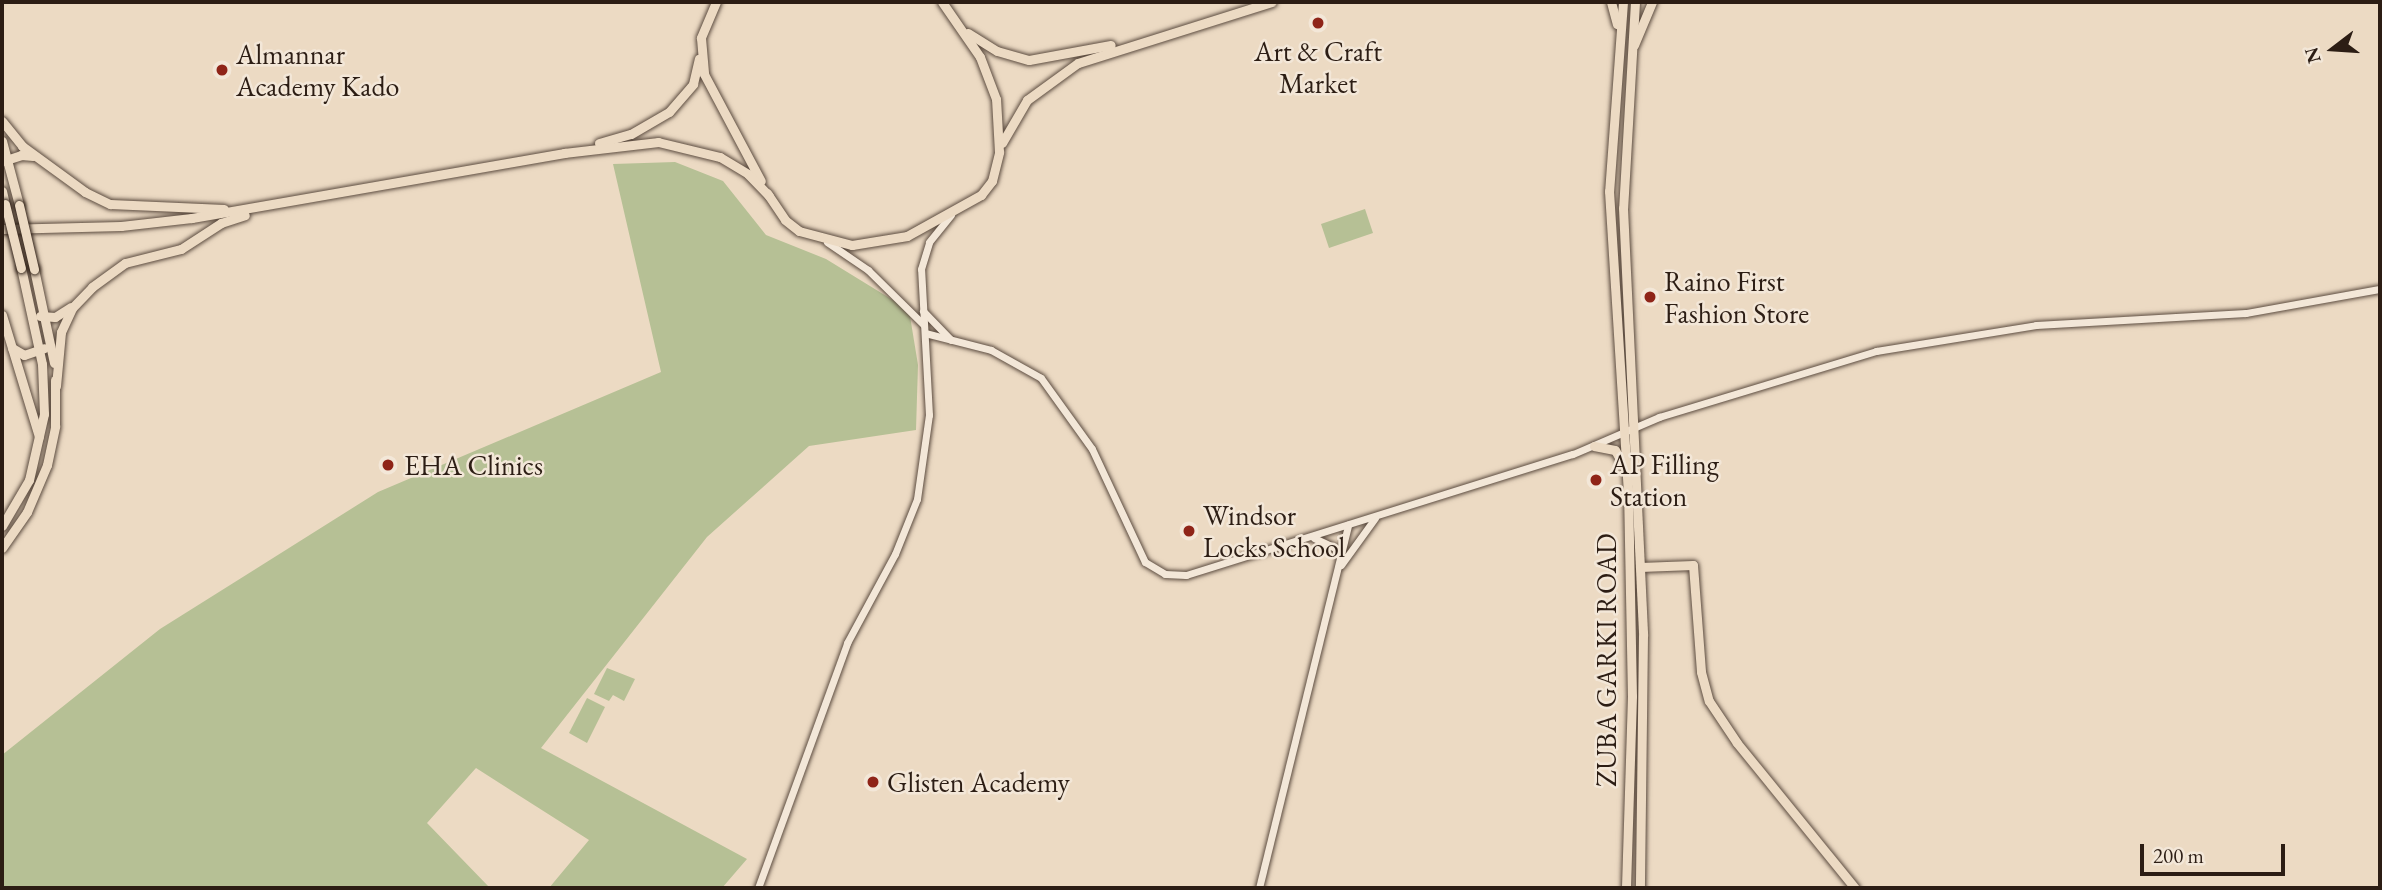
<!DOCTYPE html>
<style>
body{margin:0}
#map{position:relative;width:2382px;height:890px;overflow:hidden;background:#ecdac3;font-family:"EB Garamond",serif}
div>[style]{position:absolute}
.green>*{inset:0;background:#b6c095}
.roads{filter:drop-shadow(0 0 2px #5c4c40) drop-shadow(0 0 2px #5c4c40)}
.minor>*{height:7px;margin:-3.5px;padding:0 3.5px;transform-origin:3.5px;border-radius:3.5px;background:#f3e7d8}
.major>*{height:9px;margin:-4.5px;padding:0 4.5px;transform-origin:4.5px;border-radius:4.5px;background:#ecdac3}
.bridges{filter:drop-shadow(0 0 2px #2c1d14) drop-shadow(0 0 2px #2c1d14)}
.major-bridge>*{height:9px;margin:-4.5px;padding:0 4.5px;transform-origin:4.5px;border-radius:4.5px;background:#ecdac3}
.dots>*{width:19px;height:19px;translate:-50% -50%;box-sizing:border-box;border:4px solid #f3e7d8;border-radius:50%}
span{translate:-50% -50%;white-space:nowrap;text-align:center;line-height:1.15;-webkit-text-stroke:5px #f3e7d8;paint-order:stroke}
.poi-label{font-size:28px;color:#2c1d14}
.left{translate:0 -50%;text-align:left}
.street-label{font-size:28px;color:#2c1d14}
.frame{position:absolute;inset:0;border:4px solid #2c1d14;pointer-events:none}
.north{position:absolute;left:2298px;top:14px;width:70px;height:70px;-webkit-text-stroke:5px #f3e7d8;paint-order:stroke;rotate:253deg;font-size:19px;font-weight:700;line-height:28px;text-align:center;color:#2c1d14}
.north::after{content:'';display:block;margin:auto;width:24px;height:32px;background:#2c1d14;clip-path:polygon(50% 0,100% 100%,50% 72%,0 100%)}
.scale{position:absolute;left:2140px;top:844px;width:145px;height:32px;box-sizing:border-box;border:4px solid #2c1d14;border-top:0;padding-left:9px;font-size:21px;line-height:24px;white-space:nowrap;color:#2c1d14;-webkit-text-stroke:5px #f3e7d8;paint-order:stroke}
</style>
<div id="map">
<div class="green">
<i style="clip-path:polygon(675px 162px,723px 181px,766px 235px,826px 259px,909px 310px,918px 365px,916px 430px,809px 446px,707px 537px,541px 748px,747px 859px,722px 888px,549px 888px,589px 840px,476px 768px,427px 823px,490px 888px,2px 888px,2px 755px,160px 629px,378px 492px,661px 372px,613px 164px)"></i>
<i style="clip-path:polygon(1365px 209px,1373px 233px,1329px 248px,1321px 224px)"></i>
<i style="clip-path:polygon(607px 668px,635px 679px,624px 701px,613px 695px,609px 701px,594px 694px)"></i>
<i style="clip-path:polygon(587px 698px,605px 707px,587px 743px,569px 733px)"></i>
</div>
<div class="roads">
<div class="minor">
<i style="left:827px;top:242px;width:50px;rotate:34.3deg"></i>
<i style="left:868px;top:270px;width:78px;rotate:44.5deg"></i>
<i style="left:923px;top:311px;width:40px;rotate:46deg"></i>
<i style="left:925px;top:333px;width:68px;rotate:14.4deg"></i>
<i style="left:991px;top:350px;width:57px;rotate:29.2deg"></i>
<i style="left:1041px;top:378px;width:87px;rotate:54.3deg"></i>
<i style="left:1092px;top:449px;width:125px;rotate:64.9deg"></i>
<i style="left:1145px;top:562px;width:23px;rotate:31deg"></i>
<i style="left:1165px;top:574px;width:21px;rotate:3deg"></i>
<i style="left:1186px;top:575px;width:405px;rotate:-17.4deg"></i>
<i style="left:1573px;top:454px;width:94px;rotate:-23.3deg"></i>
<i style="left:1659px;top:417px;width:227px;rotate:-16.9deg"></i>
<i style="left:1876px;top:351px;width:162px;rotate:-9.2deg"></i>
<i style="left:2036px;top:325px;width:210px;rotate:-3.3deg"></i>
<i style="left:2246px;top:313px;width:136px;rotate:-10.2deg"></i>
<i style="left:1314px;top:538px;width:23px;rotate:25deg"></i>
<i style="left:1335px;top:548px;width:10px;rotate:61deg"></i>
<i style="left:1341px;top:565px;width:58px;rotate:-54.1deg"></i>
<i style="left:758px;top:888px;width:261px;rotate:-70deg"></i>
<i style="left:847px;top:643px;width:101px;rotate:-61.7deg"></i>
<i style="left:895px;top:554px;width:59px;rotate:-68.2deg"></i>
<i style="left:917px;top:499px;width:85px;rotate:-81.9deg"></i>
<i style="left:929px;top:415px;width:146px;rotate:-93.1deg"></i>
<i style="left:921px;top:269px;width:28px;rotate:-73deg"></i>
<i style="left:929px;top:242px;width:35px;rotate:-51deg"></i>
<i style="left:1259px;top:888px;width:374px;rotate:-76.2deg"></i>
</div>
<div class="major">
<i style="left:716px;top:2px;width:39px;rotate:113deg"></i>
<i style="left:701px;top:38px;width:36px;rotate:85deg"></i>
<i style="left:704px;top:74px;width:121px;rotate:62deg"></i>
<i style="left:1611px;top:2px;width:23px;rotate:75deg"></i>
<i style="left:1623px;top:2px;width:190px;rotate:94.2deg"></i>
<i style="left:1609px;top:191px;width:299px;rotate:86.4deg"></i>
<i style="left:1628px;top:489px;width:207px;rotate:88.9deg"></i>
<i style="left:1632px;top:696px;width:192px;rotate:91.8deg"></i>
<i style="left:1635px;top:2px;width:206px;rotate:93.3deg"></i>
<i style="left:1623px;top:208px;width:428px;rotate:87.3deg"></i>
<i style="left:1643px;top:636px;width:252px;rotate:90.7deg"></i>
<i style="left:968px;top:33px;width:34px;rotate:32deg"></i>
<i style="left:997px;top:51px;width:33px;rotate:16deg"></i>
<i style="left:1029px;top:60px;width:83px;rotate:-10.4deg"></i>
<i style="left:1634px;top:45px;width:47px;rotate:-67.3deg"></i>
<i style="left:2px;top:121px;width:32px;rotate:51deg"></i>
<i style="left:22px;top:146px;width:78px;rotate:36.1deg"></i>
<i style="left:85px;top:192px;width:28px;rotate:26deg"></i>
<i style="left:110px;top:204px;width:114px;rotate:2.5deg"></i>
<i style="left:2px;top:141px;width:66px;rotate:75.1deg"></i>
<i style="left:599px;top:143px;width:33px;rotate:-16deg"></i>
<i style="left:631px;top:134px;width:44px;rotate:-30.1deg"></i>
<i style="left:669px;top:112px;width:37px;rotate:-49deg"></i>
<i style="left:693px;top:84px;width:26px;rotate:-77deg"></i>
<i style="left:1002px;top:143px;width:50px;rotate:-59.8deg"></i>
<i style="left:1027px;top:100px;width:63px;rotate:-36deg"></i>
<i style="left:1078px;top:63px;width:203px;rotate:-17.5deg"></i>
<i style="left:3px;top:161px;width:19px;rotate:-18deg"></i>
<i style="left:21px;top:155px;width:12px;rotate:5deg"></i>
<i style="left:2px;top:191px;width:13px;rotate:77deg"></i>
<i style="left:767px;top:193px;width:32px;rotate:56deg"></i>
<i style="left:785px;top:220px;width:18px;rotate:38deg"></i>
<i style="left:799px;top:231px;width:55px;rotate:14.8deg"></i>
<i style="left:852px;top:245px;width:56px;rotate:-9.3deg"></i>
<i style="left:907px;top:236px;width:85px;rotate:-29deg"></i>
<i style="left:981px;top:195px;width:18px;rotate:-52deg"></i>
<i style="left:992px;top:181px;width:30px;rotate:-76deg"></i>
<i style="left:999px;top:152px;width:53px;rotate:-93.2deg"></i>
<i style="left:996px;top:99px;width:45px;rotate:-110.9deg"></i>
<i style="left:980px;top:57px;width:67px;rotate:-124.6deg"></i>
<i style="left:2px;top:229px;width:119px;rotate:-1.4deg"></i>
<i style="left:121px;top:226px;width:71px;rotate:-6.4deg"></i>
<i style="left:192px;top:218px;width:378px;rotate:-9.9deg"></i>
<i style="left:564px;top:153px;width:95px;rotate:-6.7deg"></i>
<i style="left:658px;top:142px;width:64px;rotate:13.6deg"></i>
<i style="left:720px;top:157px;width:33px;rotate:31deg"></i>
<i style="left:748px;top:174px;width:30px;rotate:46deg"></i>
<i style="left:34px;top:269px;width:96px;rotate:78deg"></i>
<i style="left:2px;top:315px;width:127px;rotate:73.1deg"></i>
<i style="left:40px;top:316px;width:15px;rotate:4deg"></i>
<i style="left:55px;top:317px;width:19px;rotate:-32deg"></i>
<i style="left:12px;top:348px;width:14px;rotate:30deg"></i>
<i style="left:24px;top:355px;width:21px;rotate:-19deg"></i>
<i style="left:56px;top:386px;width:54px;rotate:-84.7deg"></i>
<i style="left:61px;top:332px;width:26px;rotate:-65deg"></i>
<i style="left:72px;top:308px;width:29px;rotate:-46deg"></i>
<i style="left:92px;top:287px;width:41px;rotate:-36deg"></i>
<i style="left:125px;top:263px;width:58px;rotate:-14deg"></i>
<i style="left:181px;top:249px;width:48px;rotate:-33deg"></i>
<i style="left:221px;top:223px;width:25px;rotate:-18deg"></i>
<i style="left:1594px;top:446px;width:21px;rotate:11deg"></i>
<i style="left:1615px;top:450px;width:18px;rotate:61deg"></i>
<i style="left:2px;top:526px;width:53px;rotate:-59.6deg"></i>
<i style="left:29px;top:480px;width:68px;rotate:-77.2deg"></i>
<i style="left:44px;top:414px;width:50px;rotate:-92.3deg"></i>
<i style="left:42px;top:364px;width:98px;rotate:-102.3deg"></i>
<i style="left:2px;top:548px;width:44px;rotate:-55.2deg"></i>
<i style="left:27px;top:512px;width:51px;rotate:-66.9deg"></i>
<i style="left:47px;top:465px;width:40px;rotate:-78deg"></i>
<i style="left:55px;top:426px;width:46px;rotate:-90deg"></i>
<i style="left:1640px;top:567px;width:53px;rotate:-2.2deg"></i>
<i style="left:1693px;top:565px;width:107px;rotate:85.7deg"></i>
<i style="left:1701px;top:672px;width:30px;rotate:75deg"></i>
<i style="left:1709px;top:701px;width:50px;rotate:56.3deg"></i>
<i style="left:1737px;top:743px;width:187px;rotate:50.9deg"></i>
</div>
</div>
<div class="bridges">
<div class="major-bridge">
<i style="left:5px;top:204px;width:66px;rotate:76deg"></i>
<i style="left:19px;top:205px;width:66px;rotate:76.8deg"></i>
</div>
</div>
<div class="dots">
<i style="left:1318px;top:23px;background:#8f2418"></i>
<i style="left:222px;top:70px;background:#8f2418"></i>
<i style="left:1650px;top:297px;background:#8f2418"></i>
<i style="left:388px;top:465px;background:#8f2418"></i>
<i style="left:1596px;top:480px;background:#8f2418"></i>
<i style="left:1189px;top:531px;background:#8f2418"></i>
<i style="left:873px;top:782px;background:#8f2418"></i>
</div>
<div class="poi-label">
<span style="left:1318px;top:67px">Art &amp; Craft<br>Market</span>
<span class="left" style="left:236px;top:70px">Almannar<br>Academy Kado</span>
<span class="left" style="left:1664px;top:297px">Raino First<br>Fashion Store</span>
<span class="left" style="left:1610px;top:480px">AP Filling<br>Station</span>
<span class="left" style="left:404px;top:465px">EHA Clinics</span>
<span class="left" style="left:1203px;top:531px">Windsor<br>Locks School</span>
<span class="left" style="left:887px;top:782px">Glisten Academy</span>
</div>
<div class="street-label">
<span style="left:1606px;top:660px;rotate:-90deg">ZUBA GARKI ROAD</span>
</div>
<div class="frame"></div>
<div class="north">N</div>
<div class="scale">200 m</div>
</div>
